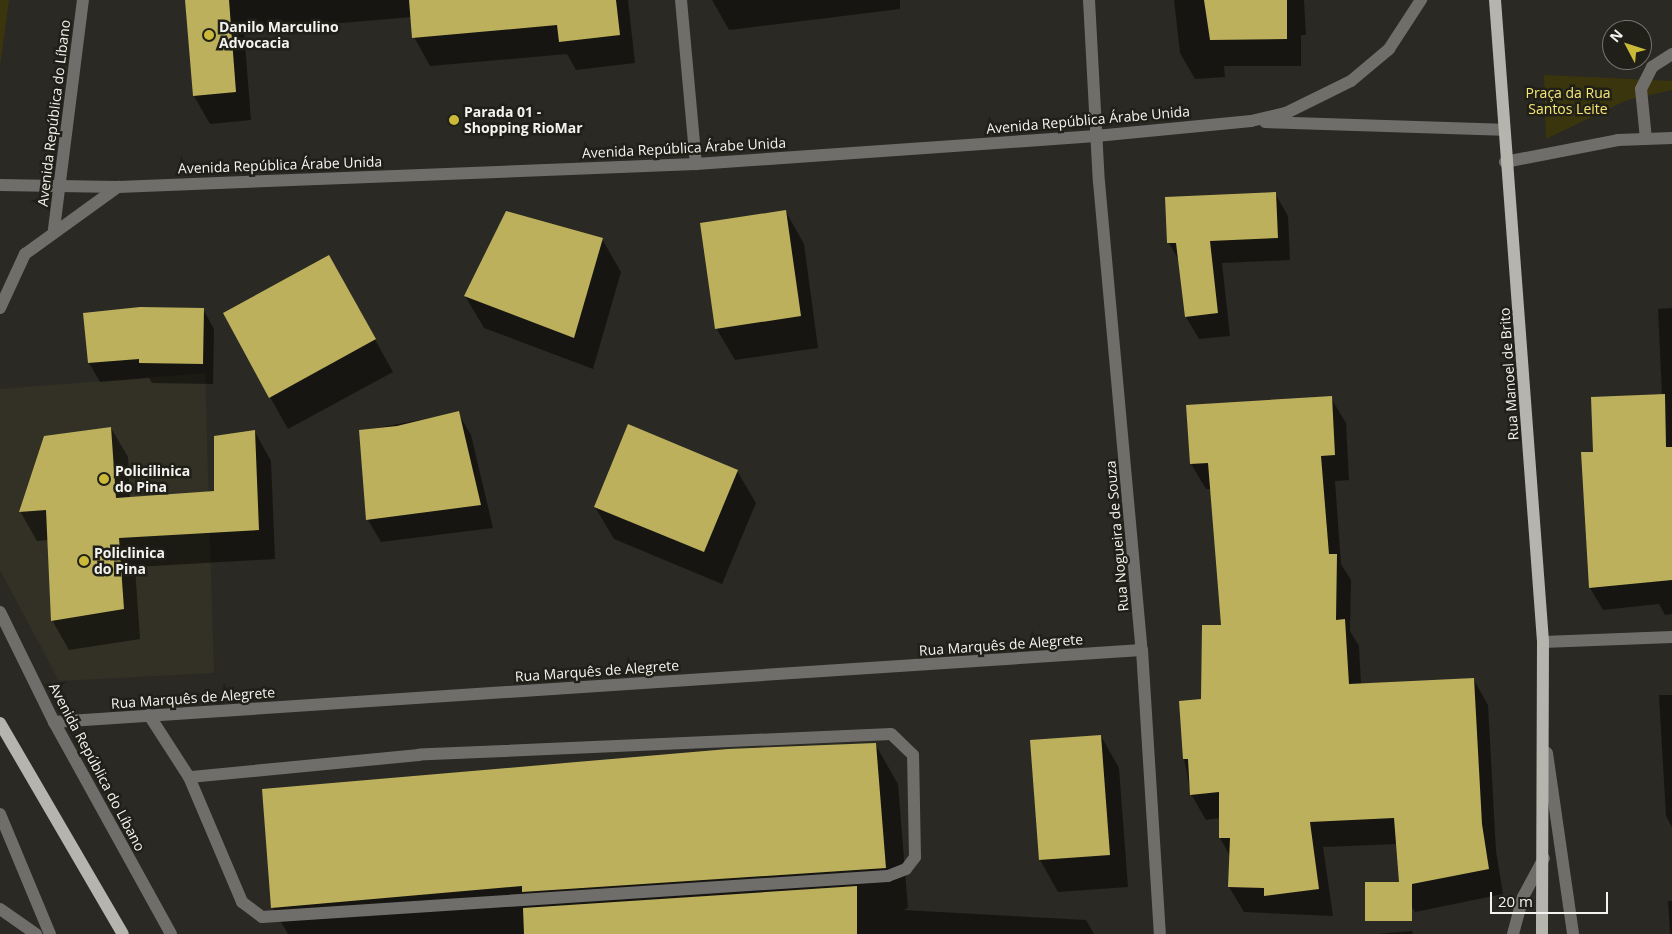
<!DOCTYPE html>
<meta charset="utf-8">
<style>
body{margin:0}
#map{position:relative;width:1672px;height:934px;overflow:hidden;background:#2a2923;font-family:"Open Sans",sans-serif}
div>[style]{position:absolute}
.built>*{inset:0;background:#333125}
.green>*{inset:0;background:#3b350d}
.shadow>*{inset:0;background:#0007}
.building>*{inset:0;background:#bcb05c}
.service>*{height:12px;margin:-6px;padding:0 6px;transform-origin:6px;border-radius:6px;background:#6f6e6b}
.minor>*{height:12px;margin:-6px;padding:0 6px;transform-origin:6px;border-radius:6px;background:#6f6e6b}
.tertiary>*{height:12px;margin:-6px;padding:0 6px;transform-origin:6px;border-radius:6px;background:#6f6e6b}
.primary>*{height:12px;margin:-6px;padding:0 6px;transform-origin:6px;border-radius:6px;background:#b5b4ad}
.dots>*{width:14px;height:14px;translate:-50% -50%;box-sizing:border-box;border:2px solid #202019;border-radius:50%}
span{translate:-50% -50%;white-space:nowrap;text-align:center;line-height:1.15;-webkit-text-stroke:5px #202019;paint-order:stroke}
.poi-label{font-size:14px;color:#f4f3ef;font-weight:700}
.left{translate:0 -50%;text-align:left}
.park-label{font-size:14px;color:#f7e774}
.street-label{font-size:14px;color:#f4f3ef}
.north{position:absolute;left:1602px;top:20px;width:50px;height:50px;box-sizing:border-box;background:#202019;border:1px solid #75746f;border-radius:50%;rotate:310deg;font-size:14px;font-weight:700;line-height:20px;text-align:center;color:#f4f3ef}
.north::after{content:'';display:block;margin:auto;width:18px;height:22px;background:#cbba39;clip-path:polygon(50% 0,100% 100%,50% 72%,0 100%)}
.scale{position:absolute;left:1490px;top:892px;width:118px;height:22px;box-sizing:border-box;border:2px solid #f4f3ef;border-top:0;padding-left:6px;font-size:15px;line-height:18px;white-space:nowrap;color:#f4f3ef;-webkit-text-stroke:4px #202019;paint-order:stroke}
</style>
<div id="map">
<div class="built">
<i style="clip-path:polygon(205px 373px,214px 673px,59px 681px,0 570px,0 389px)"></i>
</div>
<div class="green">
<i style="clip-path:polygon(0 0,9px 0,0 66px)"></i>
<i style="clip-path:polygon(1544px 75px,1672px 81px,1672px 90px,1627px 100px,1546px 139px)"></i>
</div>
<div class="shadow">
<i style="clip-path:polygon(187px 0,628px 0,635px 63px,576px 70px,567px 54px,430px 66px,414px 37px,412px 17px,244px 31px,251px 120px,210px 124px,194px 96px)"></i>
<i style="clip-path:polygon(712px 0,900px 0,900px 9px,729px 30px)"></i>
<i style="clip-path:polygon(1174px 0,1304px 0,1306px 35px,1301px 35px,1301px 66px,1224px 66px,1225px 77px,1195px 79px,1180px 53px)"></i>
<i style="clip-path:polygon(1275px 193px,1288px 216px,1290px 260px,1222px 263px,1230px 336px,1199px 339px,1186px 317px,1179px 261px,1169px 243px)"></i>
<i style="clip-path:polygon(786px 212px,804px 244px,818px 348px,735px 360px,716px 328px)"></i>
<i style="clip-path:polygon(602px 239px,621px 272px,593px 369px,484px 328px,465px 296px)"></i>
<i style="clip-path:polygon(347px 289px,393px 372px,288px 429px,270px 397px)"></i>
<i style="clip-path:polygon(1672px 308px,1672px 614px,1665px 615px,1659px 604px,1603px 610px,1590px 588px,1594px 453px,1662px 396px,1658px 309px)"></i>
<i style="clip-path:polygon(203px 309px,214px 329px,213px 384px,152px 383px,149px 378px,100px 382px,89px 363px)"></i>
<i style="clip-path:polygon(1331px 398px,1346px 423px,1349px 480px,1335px 481px,1341px 564px,1351px 580px,1350px 631px,1359px 646px,1361px 684px,1474px 680px,1488px 705px,1496px 851px,1503px 894px,1415px 912px,1400px 887px,1397px 844px,1323px 847px,1333px 916px,1244px 912px,1229px 887px,1230px 856px,1220px 838px,1220px 818px,1206px 820px,1191px 794px,1184px 759px,1222px 626px,1211px 489px,1206px 489px,1191px 464px)"></i>
<i style="clip-path:polygon(458px 413px,471px 435px,493px 528px,381px 542px,368px 520px,360px 431px)"></i>
<i style="clip-path:polygon(111px 428px,128px 457px,130px 499px,216px 492px,255px 432px,271px 461px,275px 559px,135px 567px,140px 639px,69px 650px,52px 620px,49px 540px,37px 541px,20px 511px)"></i>
<i style="clip-path:polygon(737px 471px,756px 503px,722px 584px,614px 539px,595px 507px)"></i>
<i style="clip-path:polygon(1659px 695px,1672px 695px,1672px 827px,1666px 816px)"></i>
<i style="clip-path:polygon(1101px 736px,1119px 768px,1128px 887px,1058px 892px,1040px 860px,1031px 741px)"></i>
<i style="clip-path:polygon(875px 744px,898px 784px,908px 908px,903px 910px,1086px 920px,1094px 934px,288px 934px,272px 907px)"></i>
<i style="clip-path:polygon(1668px 901px,1672px 901px,1672px 934px,1670px 934px)"></i>
<i style="clip-path:polygon(1412px 931px,1413px 934px,1377px 934px)"></i>
</div>
<div class="building">
<i style="clip-path:polygon(185px 0,229px 0,236px 92px,193px 96px)"></i>
<i style="clip-path:polygon(409px 0,616px 0,620px 35px,559px 42px,557px 25px,412px 38px)"></i>
<i style="clip-path:polygon(1204px 0,1287px 0,1287px 39px,1210px 40px)"></i>
<i style="clip-path:polygon(1276px 192px,1278px 238px,1210px 241px,1218px 313px,1185px 317px,1176px 243px,1167px 243px,1165px 197px)"></i>
<i style="clip-path:polygon(786px 210px,801px 316px,715px 329px,700px 223px)"></i>
<i style="clip-path:polygon(506px 211px,603px 238px,574px 338px,464px 296px)"></i>
<i style="clip-path:polygon(329px 255px,376px 339px,269px 398px,223px 313px)"></i>
<i style="clip-path:polygon(140px 307px,204px 308px,203px 364px,139px 363px,139px 359px,88px 363px,83px 313px)"></i>
<i style="clip-path:polygon(1665px 394px,1666px 447px,1672px 447px,1672px 580px,1589px 588px,1581px 452px,1593px 452px,1591px 397px)"></i>
<i style="clip-path:polygon(1332px 396px,1335px 455px,1321px 456px,1329px 554px,1337px 554px,1336px 620px,1345px 619px,1349px 684px,1474px 678px,1482px 824px,1489px 869px,1412px 884px,1412px 921px,1365px 921px,1365px 882px,1399px 882px,1394px 818px,1310px 822px,1319px 889px,1264px 896px,1264px 888px,1228px 887px,1230px 838px,1219px 838px,1219px 792px,1190px 795px,1188px 759px,1183px 759px,1179px 701px,1201px 699px,1202px 625px,1221px 625px,1208px 463px,1190px 464px,1186px 405px)"></i>
<i style="clip-path:polygon(459px 411px,481px 505px,366px 520px,359px 430px,397px 426px)"></i>
<i style="clip-path:polygon(628px 424px,738px 470px,704px 552px,594px 507px)"></i>
<i style="clip-path:polygon(111px 427px,116px 498px,214px 491px,214px 436px,255px 430px,259px 530px,119px 538px,124px 609px,51px 621px,46px 510px,19px 512px,44px 436px)"></i>
<i style="clip-path:polygon(1101px 735px,1110px 855px,1039px 860px,1030px 740px)"></i>
<i style="clip-path:polygon(876px 743px,886px 868px,522px 892px,522px 886px,271px 908px,262px 789px,728px 749px)"></i>
<i style="clip-path:polygon(857px 886px,857px 934px,524px 934px,523px 908px)"></i>
</div>
<div class="service">
<i style="left:149px;top:715px;width:74px;rotate:57.2deg"></i>
<i style="left:189px;top:777px;width:136px;rotate:67deg"></i>
<i style="left:242px;top:902px;width:25px;rotate:37deg"></i>
<i style="left:262px;top:917px;width:627px;rotate:-3.75deg"></i>
<i style="left:888px;top:876px;width:19px;rotate:-21deg"></i>
<i style="left:906px;top:869px;width:15px;rotate:-53deg"></i>
<i style="left:915px;top:857px;width:102px;rotate:-91.1deg"></i>
<i style="left:913px;top:755px;width:30px;rotate:-136deg"></i>
<i style="left:891px;top:734px;width:472px;rotate:177.5deg"></i>
<i style="left:419px;top:755px;width:231px;rotate:174.5deg"></i>
<i style="left:0;top:814px;width:130px;rotate:67.4deg"></i>
<i style="left:0;top:909px;width:44px;rotate:34.8deg"></i>
</div>
<div class="minor">
<i style="left:681px;top:0;width:165px;rotate:84.8deg"></i>
<i style="left:1089px;top:0;width:182px;rotate:86.9deg"></i>
<i style="left:1099px;top:182px;width:470px;rotate:84.8deg"></i>
<i style="left:1142px;top:650px;width:285px;rotate:86.4deg"></i>
<i style="left:1646px;top:139px;width:50px;rotate:-95.7deg"></i>
<i style="left:1641px;top:89px;width:25px;rotate:-63deg"></i>
<i style="left:1652px;top:67px;width:24px;rotate:-33deg"></i>
<i style="left:1505px;top:162px;width:115px;rotate:-11deg"></i>
<i style="left:1618px;top:140px;width:54px;rotate:-2.1deg"></i>
<i style="left:54px;top:229px;width:231px;rotate:-82.8deg"></i>
<i style="left:1543px;top:642px;width:129px;rotate:-2.2deg"></i>
<i style="left:54px;top:722px;width:1090px;rotate:-3.79deg"></i>
</div>
<div class="tertiary">
<i style="left:1265px;top:122px;width:237px;rotate:1.9deg"></i>
<i style="left:0;top:185px;width:118px;rotate:1deg"></i>
<i style="left:118px;top:187px;width:578px;rotate:-2.28deg"></i>
<i style="left:696px;top:164px;width:401px;rotate:-4deg"></i>
<i style="left:1096px;top:136px;width:156px;rotate:-5.5deg"></i>
<i style="left:1251px;top:121px;width:36px;rotate:-13deg"></i>
<i style="left:1286px;top:113px;width:72px;rotate:-26.2deg"></i>
<i style="left:1351px;top:81px;width:50px;rotate:-40.1deg"></i>
<i style="left:1389px;top:49px;width:59px;rotate:-56.9deg"></i>
<i style="left:0;top:308px;width:60px;rotate:-65.2deg"></i>
<i style="left:25px;top:254px;width:115px;rotate:-35.8deg"></i>
<i style="left:0;top:612px;width:123px;rotate:63.9deg"></i>
<i style="left:54px;top:722px;width:242px;rotate:61.1deg"></i>
<i style="left:1547px;top:753px;width:183px;rotate:81.8deg"></i>
<i style="left:1513px;top:934px;width:38px;rotate:-75deg"></i>
<i style="left:1523px;top:897px;width:44px;rotate:-61.7deg"></i>
</div>
<div class="primary">
<i style="left:1495px;top:0;width:644px;rotate:85.72deg"></i>
<i style="left:1543px;top:642px;width:292px;rotate:90.2deg"></i>
<i style="left:0;top:723px;width:244px;rotate:59.8deg"></i>
</div>
<div class="dots">
<i style="left:209px;top:35px;background:#cbba39"></i>
<i style="left:454px;top:120px;background:#cbba39"></i>
<i style="left:104px;top:479px;background:#cbba39"></i>
<i style="left:84px;top:561px;background:#cbba39"></i>
</div>
<div class="poi-label">
<span class="left" style="left:219px;top:35px">Danilo Marculino<br>Advocacia</span>
<span class="left" style="left:464px;top:120px">Parada 01 -<br>Shopping RioMar</span>
<span class="left" style="left:115px;top:479px">Policilinica<br>do Pina</span>
<span class="left" style="left:94px;top:561px">Policlinica<br>do Pina</span>
</div>
<div class="park-label">
<span style="left:1568px;top:101px">Praça da Rua<br>Santos Leite</span>
</div>
<div class="street-label">
<span style="left:54px;top:113px;rotate:-83deg">Avenida República do Líbano</span>
<span style="left:1088px;top:120px;rotate:-5deg">Avenida República Árabe Unida</span>
<span style="left:684px;top:148px;rotate:-3deg">Avenida República Árabe Unida</span>
<span style="left:280px;top:165px;rotate:-2deg">Avenida República Árabe Unida</span>
<span style="left:1509px;top:374px;rotate:-94deg">Rua Manoel de Brito</span>
<span style="left:1117px;top:536px;rotate:-95deg">Rua Nogueira de Souza</span>
<span style="left:1001px;top:645px;rotate:-4deg">Rua Marquês de Alegrete</span>
<span style="left:597px;top:671px;rotate:-4deg">Rua Marquês de Alegrete</span>
<span style="left:193px;top:698px;rotate:-4deg">Rua Marquês de Alegrete</span>
<span style="left:97px;top:767px;rotate:62deg">Avenida República do Líbano</span>
</div>
<div class="north">N</div>
<div class="scale">20 m</div>
</div>
